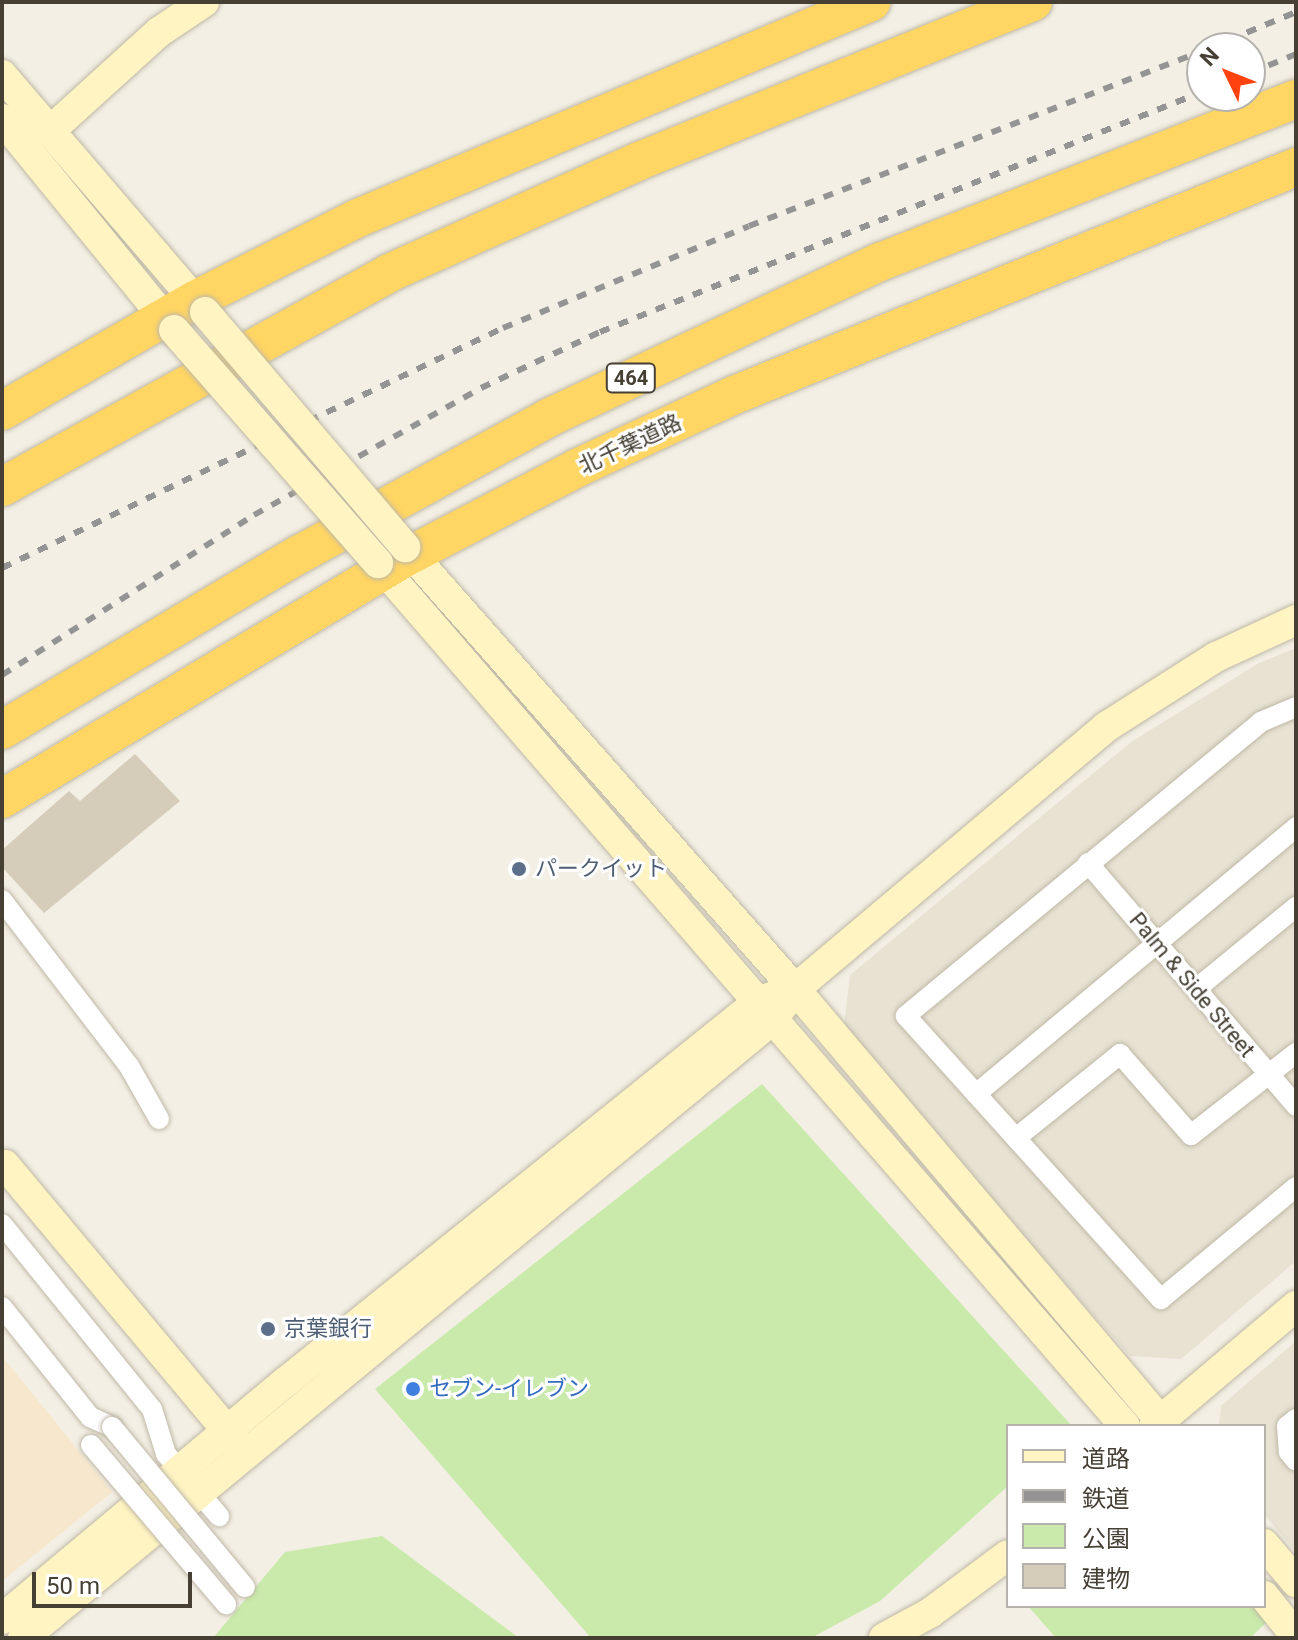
<!DOCTYPE html>
<meta charset="utf-8">
<style>
body{margin:0}
#map{position:relative;width:1298px;height:1640px;overflow:hidden;background:#f3efe4;font-family:Roboto,"Noto Sans JP",sans-serif}
div>[style]{position:absolute}
.residential>*{inset:0;background:#e7e2d2}
.commercial>*{inset:0;background:#f7e8cd}
.green>*{inset:0;background:#c9eaaa}
.building>*{inset:0;background:#d5ccb9}
.roads{filter:drop-shadow(0 0 2px #bfb8a6) drop-shadow(0 0 2px #bfb8a6)}
.street>*{height:20px;margin:-10px;padding:0 10px;transform-origin:10px;border-radius:10px;background:#fff}
.secondary>*{height:30px;margin:-15px;padding:0 15px;transform-origin:15px;border-radius:15px;background:#fff4c2}
.highway>*{height:38px;margin:-19px;padding:0 19px;transform-origin:19px;border-radius:19px;background:#ffd563}
.rail>*{height:6px;margin-top:-3px;transform-origin:0;background:repeating-linear-gradient(90deg,#949494 0 10px,transparent 0 20px)}
.bridges{filter:drop-shadow(0 0 2px #bfb8a6) drop-shadow(0 0 2px #bfb8a6)}
.street-bridge>*{height:20px;margin:-10px;padding:0 10px;transform-origin:10px;border-radius:10px;background:#fff}
.secondary-bridge>*{height:30px;margin:-15px;padding:0 15px;transform-origin:15px;border-radius:15px;background:#fff4c2}
.dots>*{width:22px;height:22px;translate:-50% -50%;box-sizing:border-box;border:4px solid #fff;border-radius:50%}
span{translate:-50% -50%;white-space:nowrap;text-align:center;line-height:1.15;-webkit-text-stroke:6px #fff;paint-order:stroke}
.shield-label span{padding:2px 6px;background:#fff;border:2px solid;border-radius:6px;-webkit-text-stroke-width:0}
.shield-label{font-size:20px;color:#453f34;font-weight:700}
.street-label{font-size:22px;color:#453f34}
.service-label{font-size:22px;color:#4e5e75}
.left{translate:0 -50%;text-align:left}
.shop-label{font-size:22px;color:#366cbe}
.frame{position:absolute;inset:0;border:4px solid #453f34;pointer-events:none}
.legend{position:absolute;left:1006px;top:1424px;width:260px;height:184px;box-sizing:border-box;background:#fff;border:2px solid #b5b2ae;margin:0;padding:10px 14px;list-style:none;font-size:24px;color:#453f34}
.legend li{display:flex;align-items:center;gap:16px;height:40px}
.legend b{width:40px;border:2px solid #b5b2ae}
.north{position:absolute;left:1186px;top:32px;width:80px;height:80px;box-sizing:border-box;background:#fff;border:2px solid #b5b2ae;border-radius:50%;rotate:313deg;font-size:22px;font-weight:700;line-height:32px;text-align:center;color:#453f34}
.north::after{content:'';display:block;margin:auto;width:28px;height:36px;background:#ff420f;clip-path:polygon(50% 0,100% 100%,50% 72%,0 100%)}
.scale{position:absolute;left:32px;top:1572px;width:160px;height:36px;box-sizing:border-box;border:4px solid #453f34;border-top:0;padding-left:10px;font-size:24px;line-height:28px;white-space:nowrap;color:#453f34;-webkit-text-stroke:6px #fff;paint-order:stroke}
</style>
<div id="map">
<div class="residential">
<i style="clip-path:polygon(1296px 648px,1296px 1261px,1181px 1359px,1130px 1356px,843px 1034px,850px 975px,1131px 742px,1259px 663px)"></i>
<i style="clip-path:polygon(1296px 1341px,1296px 1552px,1264px 1514px,1264px 1426px,1219px 1426px,1221px 1406px)"></i>
</div>
<div class="commercial">
<i style="clip-path:polygon(2px 1356px,112px 1492px,2px 1581px)"></i>
</div>
<div class="green">
<i style="clip-path:polygon(762px 1084px,1072px 1426px,1008px 1426px,1008px 1486px,880px 1601px,811px 1638px,591px 1638px,375px 1389px)"></i>
<i style="clip-path:polygon(382px 1536px,519px 1638px,213px 1638px,285px 1552px)"></i>
<i style="clip-path:polygon(1028px 1606px,1253px 1606px,1267px 1622px,1250px 1638px,1056px 1638px)"></i>
</div>
<div class="building">
<i style="clip-path:polygon(135px 754px,180px 801px,44px 913px,2px 867px,2px 850px,69px 791px,80px 801px)"></i>
</div>
<div class="roads">
<div class="street">
<i style="left:1296px;top:707px;width:38px;rotate:157deg"></i>
<i style="left:1261px;top:722px;width:461px;rotate:140.4deg"></i>
<i style="left:906px;top:1016px;width:381px;rotate:48deg"></i>
<i style="left:1161px;top:1299px;width:175px;rotate:-39.7deg"></i>
<i style="left:1088px;top:863px;width:320px;rotate:49.4deg"></i>
<i style="left:2px;top:900px;width:209px;rotate:52.6deg"></i>
<i style="left:129px;top:1066px;width:61px;rotate:60.5deg"></i>
<i style="left:1196px;top:989px;width:129px;rotate:-39.4deg"></i>
<i style="left:976px;top:1094px;width:417px;rotate:-39.8deg"></i>
<i style="left:1016px;top:1138px;width:134px;rotate:-38.9deg"></i>
<i style="left:1120px;top:1054px;width:108px;rotate:48.8deg"></i>
<i style="left:1191px;top:1135px;width:133px;rotate:-38deg"></i>
<i style="left:2px;top:1224px;width:238px;rotate:51deg"></i>
<i style="left:152px;top:1409px;width:47px;rotate:72.7deg"></i>
<i style="left:166px;top:1454px;width:82px;rotate:49.5deg"></i>
<i style="left:2px;top:1307px;width:141px;rotate:51.3deg"></i>
<i style="left:90px;top:1417px;width:24px;rotate:24deg"></i>
<i style="left:1296px;top:1419px;width:11px;rotate:142deg"></i>
<i style="left:1287px;top:1426px;width:26px;rotate:86deg"></i>
<i style="left:1289px;top:1452px;width:11px;rotate:52deg"></i>
</div>
<div class="secondary">
<i style="left:2px;top:75px;width:312px;rotate:49.4deg"></i>
<i style="left:2px;top:119px;width:272px;rotate:50.8deg"></i>
<i style="left:51px;top:130px;width:146px;rotate:-42.2deg"></i>
<i style="left:159px;top:32px;width:54px;rotate:-33.7deg"></i>
<i style="left:405px;top:547px;width:589px;rotate:48.58deg"></i>
<i style="left:795px;top:989px;width:573px;rotate:49.75deg"></i>
<i style="left:378px;top:563px;width:1141px;rotate:49.12deg"></i>
<i style="left:5px;top:1165px;width:366px;rotate:50.1deg"></i>
<i style="left:1154px;top:1426px;width:186px;rotate:-40.2deg"></i>
<i style="left:1264px;top:1544px;width:50px;rotate:49.9deg"></i>
<i style="left:1264px;top:1596px;width:51px;rotate:51.3deg"></i>
<i style="left:2px;top:1619px;width:371px;rotate:-39.9deg"></i>
<i style="left:287px;top:1381px;width:605px;rotate:-38.82deg"></i>
<i style="left:758px;top:1002px;width:17px;rotate:-21deg"></i>
<i style="left:23px;top:1638px;width:971px;rotate:-39.53deg"></i>
<i style="left:772px;top:1020px;width:39px;rotate:-53deg"></i>
<i style="left:795px;top:989px;width:407px;rotate:-40.1deg"></i>
<i style="left:1106px;top:727px;width:130px;rotate:-32.5deg"></i>
<i style="left:1216px;top:657px;width:88px;rotate:-24.8deg"></i>
<i style="left:884px;top:1638px;width:52px;rotate:-28.5deg"></i>
<i style="left:930px;top:1613px;width:97px;rotate:-36.6deg"></i>
</div>
<div class="highway">
<i style="left:2px;top:411px;width:223px;rotate:-29.9deg"></i>
<i style="left:195px;top:300px;width:182px;rotate:-26.7deg"></i>
<i style="left:358px;top:218px;width:557px;rotate:-22.83deg"></i>
<i style="left:2px;top:487px;width:442px;rotate:-28.9deg"></i>
<i style="left:389px;top:273px;width:274px;rotate:-24.1deg"></i>
<i style="left:639px;top:161px;width:425px;rotate:-22deg"></i>
<i style="left:2px;top:730px;width:346px;rotate:-30.6deg"></i>
<i style="left:300px;top:554px;width:285px;rotate:-28.7deg"></i>
<i style="left:550px;top:417px;width:365px;rotate:-25.2deg"></i>
<i style="left:880px;top:262px;width:447px;rotate:-21.4deg"></i>
<i style="left:2px;top:799px;width:478px;rotate:-30.9deg"></i>
<i style="left:412px;top:554px;width:186px;rotate:-27.5deg"></i>
<i style="left:577px;top:468px;width:171px;rotate:-24.9deg"></i>
<i style="left:732px;top:396px;width:609px;rotate:-22.1deg"></i>
</div>
</div>
<div class="rail">
<i style="left:1210px;top:48px;width:93px;rotate:-22.7deg"></i>
<i style="left:1250px;top:73px;width:50px;rotate:-22.4deg"></i>
<i style="left:2px;top:568px;width:556px;rotate:-25.6deg"></i>
<i style="left:503px;top:328px;width:266px;rotate:-22.5deg"></i>
<i style="left:749px;top:226px;width:486px;rotate:-21.1deg"></i>
<i style="left:2px;top:675px;width:299px;rotate:-32.4deg"></i>
<i style="left:254px;top:515px;width:260px;rotate:-29.2deg"></i>
<i style="left:481px;top:388px;width:132px;rotate:-25.2deg"></i>
<i style="left:600px;top:332px;width:648px;rotate:-21.74deg"></i>
</div>
<div class="bridges">
<div class="street-bridge">
<i style="left:112px;top:1427px;width:208px;rotate:50.3deg"></i>
<i style="left:91px;top:1445px;width:209px;rotate:49.7deg"></i>
</div>
<div class="secondary-bridge">
<i style="left:205px;top:312px;width:309px;rotate:49.6deg"></i>
<i style="left:174px;top:330px;width:310px;rotate:48.8deg"></i>
</div>
</div>
<div class="dots">
<i style="left:519px;top:869px;background:#5c6f8a"></i>
<i style="left:268px;top:1329px;background:#5c6f8a"></i>
<i style="left:413px;top:1389px;background:#3f7fe0"></i>
</div>
<div class="shield-label">
<span style="left:631px;top:378px">464</span>
</div>
<div class="street-label">
<span style="left:630px;top:444px;rotate:-25deg">北千葉道路</span>
<span style="left:1192px;top:985px;rotate:50deg">Palm &amp; Side Street</span>
</div>
<div class="service-label">
<span class="left" style="left:535px;top:869px">パークイット</span>
<span class="left" style="left:284px;top:1329px">京葉銀行</span>
</div>
<div class="shop-label">
<span class="left" style="left:429px;top:1389px">セブン-イレブン</span>
</div>
<div class="frame"></div>
<ul class="legend">
<li><b style="height:10px;background:#fff4c2"></b>道路</li>
<li><b style="height:10px;background:#949494"></b>鉄道</li>
<li><b style="height:22px;background:#c9eaaa"></b>公園</li>
<li><b style="height:22px;background:#d5ccb9"></b>建物</li>
</ul>
<div class="north">N</div>
<div class="scale">50 m</div>
</div>
